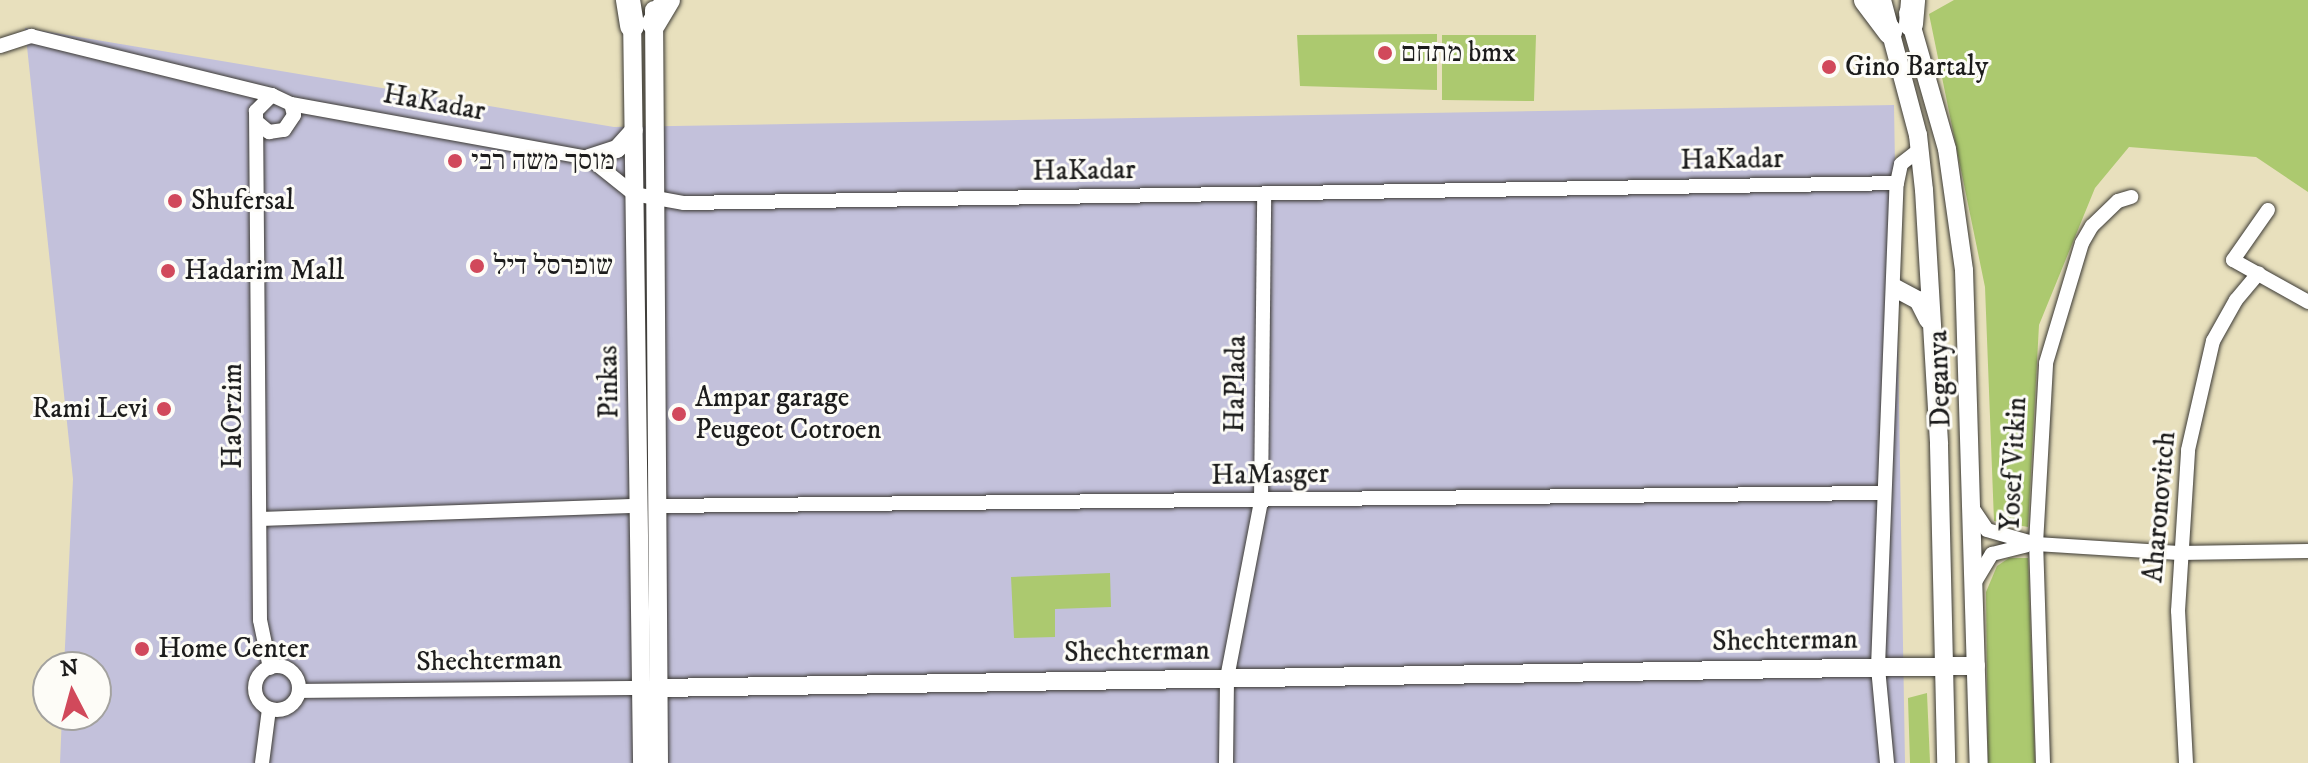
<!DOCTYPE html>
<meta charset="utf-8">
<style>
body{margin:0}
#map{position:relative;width:2308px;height:763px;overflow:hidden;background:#e8e0bd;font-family:"IM FELL DW Pica","Frank Ruhl Libre",serif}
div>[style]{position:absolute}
.industrial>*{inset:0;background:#c3c1db}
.green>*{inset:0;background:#acc96f}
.roads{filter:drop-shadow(0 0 2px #3b3934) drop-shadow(0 0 2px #3b3934)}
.street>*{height:14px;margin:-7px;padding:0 7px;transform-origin:7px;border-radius:7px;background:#fff}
.street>.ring{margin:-7px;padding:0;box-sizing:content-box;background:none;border:14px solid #fff;border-radius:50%}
.secondary>*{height:18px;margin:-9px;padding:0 9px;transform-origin:9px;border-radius:9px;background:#fff}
.highway>*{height:24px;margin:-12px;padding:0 12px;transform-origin:12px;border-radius:12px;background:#fff}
.dots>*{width:22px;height:22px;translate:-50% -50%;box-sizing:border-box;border:4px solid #fdfcf7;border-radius:50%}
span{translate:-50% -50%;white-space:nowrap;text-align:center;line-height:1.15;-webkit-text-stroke:6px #fdfcf7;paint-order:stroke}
.poi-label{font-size:28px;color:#1c1c1c}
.left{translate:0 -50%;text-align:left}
.right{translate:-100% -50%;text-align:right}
.street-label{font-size:28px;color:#1c1c1c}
.north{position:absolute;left:32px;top:651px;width:80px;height:80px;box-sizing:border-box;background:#fdfcf7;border:2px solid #a3a29f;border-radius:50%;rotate:354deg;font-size:22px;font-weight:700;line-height:32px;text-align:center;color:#1c1c1c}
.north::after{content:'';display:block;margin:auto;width:28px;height:36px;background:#d1495b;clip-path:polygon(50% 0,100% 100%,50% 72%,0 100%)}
</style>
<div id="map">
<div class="industrial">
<i style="clip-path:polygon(25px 28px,614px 127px,1894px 105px,1905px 763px,60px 763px,62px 715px,96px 715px,96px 667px,64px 667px,73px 479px)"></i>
</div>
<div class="green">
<i style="clip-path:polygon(1954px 0,2308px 0,2308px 192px,2256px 157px,2129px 147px,2095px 188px,2039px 325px,2028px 527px,1994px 521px,1985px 287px,1929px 14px)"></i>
<i style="clip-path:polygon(1437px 34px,1437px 90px,1300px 86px,1297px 35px)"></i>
<i style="clip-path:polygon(1442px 35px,1536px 35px,1534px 101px,1442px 100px)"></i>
<i style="clip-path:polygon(2009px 558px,2028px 558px,2035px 763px,1988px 763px,1986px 592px,1997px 566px)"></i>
<i style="clip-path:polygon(1110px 573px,1111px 607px,1055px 609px,1055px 637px,1014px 638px,1011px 577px)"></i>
<i style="clip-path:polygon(1927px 693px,1930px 763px,1910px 763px,1908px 698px)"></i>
</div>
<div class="roads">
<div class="street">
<i style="left:0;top:46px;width:33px;rotate:-18deg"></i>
<i style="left:31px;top:36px;width:248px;rotate:13.8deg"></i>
<i style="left:291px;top:104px;width:303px;rotate:10.3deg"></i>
<i style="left:589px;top:158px;width:58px;rotate:38.7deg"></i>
<i style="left:634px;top:194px;width:51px;rotate:10.2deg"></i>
<i style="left:684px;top:203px;width:1213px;rotate:-0.94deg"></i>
<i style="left:257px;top:122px;width:16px;rotate:40deg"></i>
<i style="left:269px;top:132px;width:15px;rotate:-8deg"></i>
<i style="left:284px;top:130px;width:18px;rotate:-56deg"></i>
<i style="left:294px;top:115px;width:11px;rotate:-105deg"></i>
<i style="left:291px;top:104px;width:21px;rotate:-155deg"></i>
<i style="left:272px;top:95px;width:23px;rotate:135deg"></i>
<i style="left:256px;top:111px;width:509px;rotate:89.55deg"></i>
<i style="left:260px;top:620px;width:49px;rotate:78.2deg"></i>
<i style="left:2268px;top:210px;width:61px;rotate:125deg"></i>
<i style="left:2233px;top:260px;width:86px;rotate:29.2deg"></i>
<i style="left:658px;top:506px;width:1224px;rotate:-0.61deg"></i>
<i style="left:1973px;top:509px;width:25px;rotate:56deg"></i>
<i style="left:1987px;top:530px;width:51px;rotate:15.9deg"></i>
<i style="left:2036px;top:544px;width:143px;rotate:3.6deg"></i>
<i style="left:2179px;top:553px;width:129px;rotate:-0.9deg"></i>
<i style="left:260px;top:519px;width:378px;rotate:-2deg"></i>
<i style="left:1975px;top:582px;width:33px;rotate:-59deg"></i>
<i style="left:1992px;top:554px;width:34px;rotate:-14deg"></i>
<i class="ring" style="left:255px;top:666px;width:30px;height:30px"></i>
<i style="left:299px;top:691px;width:352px;rotate:-0.5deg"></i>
<i style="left:262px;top:763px;width:54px;rotate:-82.6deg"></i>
<i style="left:1226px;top:763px;width:85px;rotate:-89.3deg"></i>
<i style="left:1227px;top:678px;width:180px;rotate:-79.1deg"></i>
<i style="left:1261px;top:501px;width:306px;rotate:-89.4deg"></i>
<i style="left:1887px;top:763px;width:96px;rotate:-95.4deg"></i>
<i style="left:1878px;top:667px;width:484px;rotate:-87.8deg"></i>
<i style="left:1897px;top:183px;width:19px;rotate:-78deg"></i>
<i style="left:1901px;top:164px;width:24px;rotate:-38deg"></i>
<i style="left:2043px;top:763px;width:219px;rotate:-91.8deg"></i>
<i style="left:2036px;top:544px;width:181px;rotate:-86.8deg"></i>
<i style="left:2046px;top:363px;width:125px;rotate:-73.3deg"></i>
<i style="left:2082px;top:243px;width:20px;rotate:-60deg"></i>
<i style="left:2092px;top:226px;width:36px;rotate:-44deg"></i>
<i style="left:2118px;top:201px;width:14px;rotate:-17deg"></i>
<i style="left:2186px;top:763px;width:152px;rotate:-93deg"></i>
<i style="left:2178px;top:611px;width:161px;rotate:-86.4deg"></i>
<i style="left:2188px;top:450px;width:112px;rotate:-77.1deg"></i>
<i style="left:2213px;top:341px;width:47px;rotate:-60.7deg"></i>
<i style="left:2236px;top:300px;width:35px;rotate:-50deg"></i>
</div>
<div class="secondary">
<i style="left:1882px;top:0;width:140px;rotate:75.1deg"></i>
<i style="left:1918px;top:135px;width:55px;rotate:83.8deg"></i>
<i style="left:1924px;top:190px;width:255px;rotate:86.6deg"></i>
<i style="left:1939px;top:445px;width:318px;rotate:88.7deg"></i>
<i style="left:654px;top:10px;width:753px;rotate:89.62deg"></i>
<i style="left:1908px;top:13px;width:141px;rotate:74deg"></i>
<i style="left:1947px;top:149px;width:122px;rotate:82deg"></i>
<i style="left:1964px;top:270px;width:493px;rotate:88.3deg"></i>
<i style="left:632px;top:15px;width:748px;rotate:89.23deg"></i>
<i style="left:589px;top:158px;width:29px;rotate:-18deg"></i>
<i style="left:617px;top:149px;width:25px;rotate:-48deg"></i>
<i style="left:1895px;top:288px;width:26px;rotate:28deg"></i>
<i style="left:1918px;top:300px;width:22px;rotate:63deg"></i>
<i style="left:659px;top:688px;width:1317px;rotate:-0.96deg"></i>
</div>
<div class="highway">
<i style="left:628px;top:0;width:26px;rotate:81deg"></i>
<i style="left:1866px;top:0;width:40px;rotate:53deg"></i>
<i style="left:654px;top:23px;width:27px;rotate:-59deg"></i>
<i style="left:1911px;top:24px;width:24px;rotate:-85deg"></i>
</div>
</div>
<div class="dots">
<i style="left:1385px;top:53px;background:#d1495b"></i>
<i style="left:1829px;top:67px;background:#d1495b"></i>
<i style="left:455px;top:161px;background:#d1495b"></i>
<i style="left:175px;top:201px;background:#d1495b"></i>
<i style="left:477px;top:266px;background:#d1495b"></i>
<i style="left:168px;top:271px;background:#d1495b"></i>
<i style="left:164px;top:409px;background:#d1495b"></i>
<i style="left:679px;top:414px;background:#d1495b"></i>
<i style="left:142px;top:649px;background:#d1495b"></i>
</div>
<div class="poi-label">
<span class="left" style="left:1401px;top:53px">מתחם bmx</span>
<span class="left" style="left:1845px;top:67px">Gino Bartaly</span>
<span class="left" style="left:471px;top:161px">מוסך משה רבי</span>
<span class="left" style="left:191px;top:201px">Shufersal</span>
<span class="left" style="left:493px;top:266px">שופרסל דיל</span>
<span class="left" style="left:184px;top:271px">Hadarim Mall</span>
<span class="left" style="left:695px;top:414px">Ampar garage<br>Peugeot Cotroen</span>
<span class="right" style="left:148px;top:409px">Rami Levi</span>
<span class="left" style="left:158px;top:649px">Home Center</span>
</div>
<div class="street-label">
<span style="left:434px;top:103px;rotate:10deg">HaKadar</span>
<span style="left:1732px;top:160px;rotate:-1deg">HaKadar</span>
<span style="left:1084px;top:171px;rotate:-1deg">HaKadar</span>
<span style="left:1940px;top:379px;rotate:-92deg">Deganya</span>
<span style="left:609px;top:382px;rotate:-91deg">Pinkas</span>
<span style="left:1236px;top:384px;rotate:-89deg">HaPlada</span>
<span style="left:233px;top:416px;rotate:-90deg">HaOrzim</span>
<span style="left:2014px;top:464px;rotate:-87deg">Yosef Vitkin</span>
<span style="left:1270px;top:475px;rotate:-1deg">HaMasger</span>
<span style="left:2160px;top:507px;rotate:-85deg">Aharonovitch</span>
<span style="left:1785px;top:641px;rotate:-1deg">Shechterman</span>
<span style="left:1137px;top:652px;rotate:-1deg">Shechterman</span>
<span style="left:489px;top:661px;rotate:-1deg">Shechterman</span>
</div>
<div class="north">N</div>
</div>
